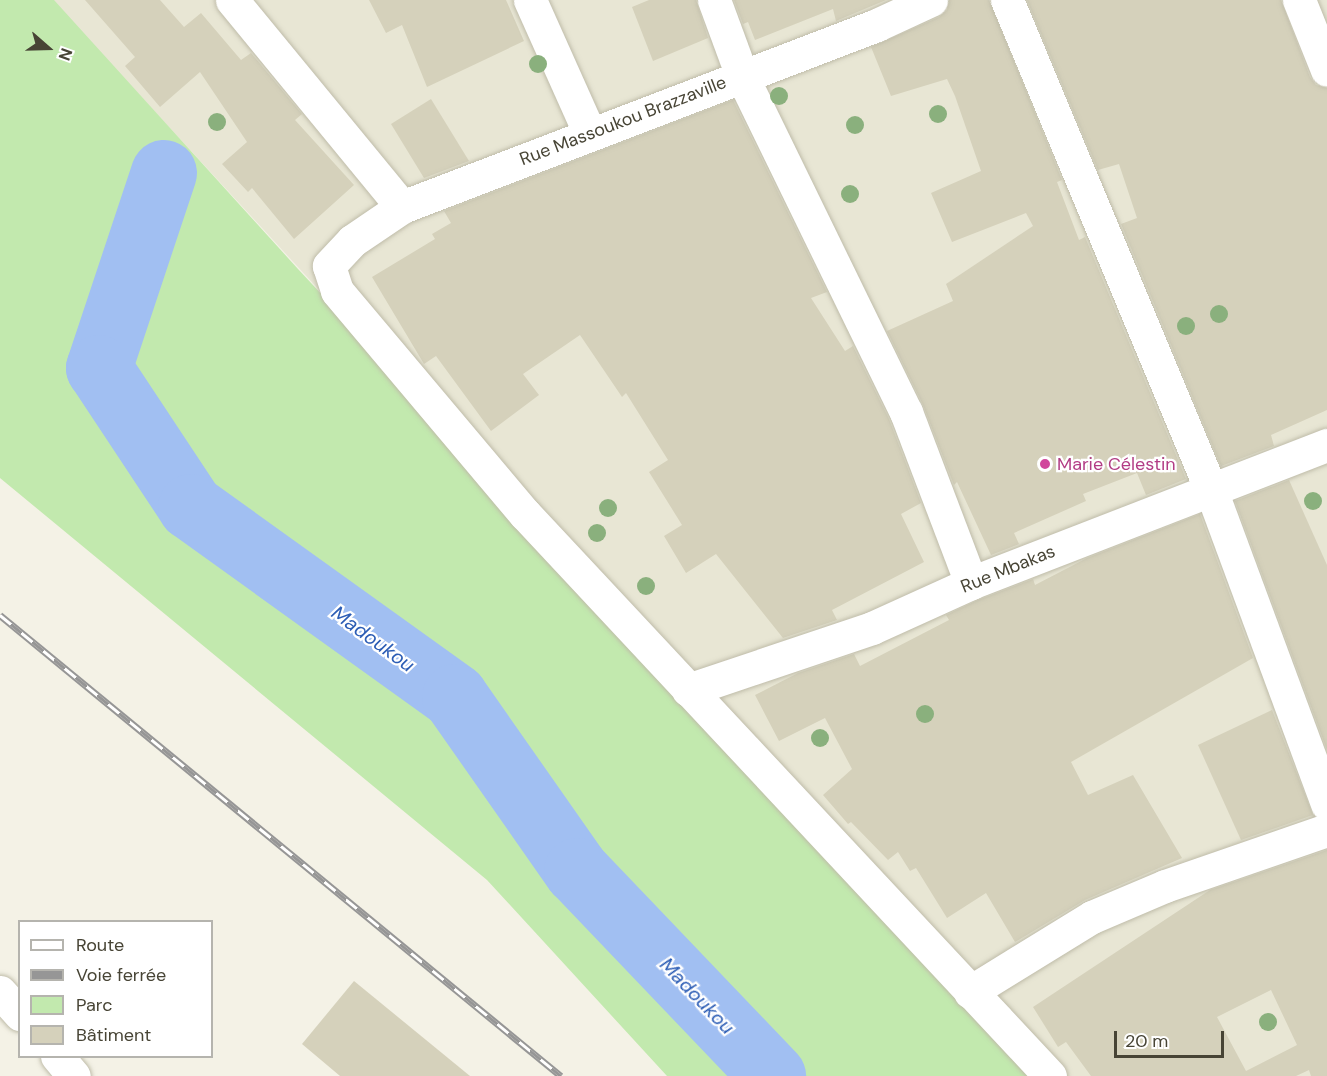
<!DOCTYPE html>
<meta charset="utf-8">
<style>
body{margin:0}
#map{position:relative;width:1327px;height:1076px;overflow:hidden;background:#f4f2e6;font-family:"DM Sans",sans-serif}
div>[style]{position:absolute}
.residential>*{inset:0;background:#e8e6d4}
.green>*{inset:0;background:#c2e9ae}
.river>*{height:66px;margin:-33px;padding:0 33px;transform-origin:33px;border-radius:33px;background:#a1bff2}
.building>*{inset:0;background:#d5d1bb}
.roads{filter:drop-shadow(0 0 2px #bfbca9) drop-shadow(0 0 2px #bfbca9)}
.minor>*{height:33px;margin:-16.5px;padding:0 16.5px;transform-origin:16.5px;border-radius:16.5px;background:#fff}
.tertiary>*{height:33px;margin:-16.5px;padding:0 16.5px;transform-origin:16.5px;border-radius:16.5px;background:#fff}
.rail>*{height:7px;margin-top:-3.5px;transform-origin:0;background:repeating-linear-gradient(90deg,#fff 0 14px,#969696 0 28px);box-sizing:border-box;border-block:2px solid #969696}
.trees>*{width:18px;height:18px;margin:-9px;border-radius:50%;background:#8ab07d}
.dots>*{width:16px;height:16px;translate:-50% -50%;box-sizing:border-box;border:3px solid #fff;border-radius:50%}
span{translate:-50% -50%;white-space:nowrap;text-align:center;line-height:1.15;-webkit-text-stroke:4.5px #fff;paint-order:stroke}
.street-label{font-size:18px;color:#474435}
.hotel-label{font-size:18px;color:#b23c85}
.left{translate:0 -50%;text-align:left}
.water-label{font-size:20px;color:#2c5db5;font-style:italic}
.legend{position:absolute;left:18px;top:920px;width:195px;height:138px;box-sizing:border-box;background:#fff;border:2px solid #b5b4ae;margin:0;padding:8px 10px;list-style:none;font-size:18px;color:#474435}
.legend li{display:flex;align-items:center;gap:12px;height:30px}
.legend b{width:30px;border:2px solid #b5b4ae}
.north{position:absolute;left:18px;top:18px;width:60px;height:60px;-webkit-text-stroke:4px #fff;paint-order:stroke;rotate:110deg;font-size:16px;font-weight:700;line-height:24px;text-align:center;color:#474435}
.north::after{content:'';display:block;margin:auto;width:21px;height:27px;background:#474435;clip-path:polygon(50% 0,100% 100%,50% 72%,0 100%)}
.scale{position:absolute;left:1114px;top:1031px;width:110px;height:27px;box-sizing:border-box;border:3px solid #474435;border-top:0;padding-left:8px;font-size:18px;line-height:21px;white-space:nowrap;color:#474435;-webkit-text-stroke:4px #fff;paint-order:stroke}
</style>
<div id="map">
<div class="residential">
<i style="clip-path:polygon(52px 0,1327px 0,1327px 1076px,1043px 1076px)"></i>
</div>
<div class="green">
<i style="clip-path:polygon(0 0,54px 0,298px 269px,1050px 1076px,667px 1076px,487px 880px,0 478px)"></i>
</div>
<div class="river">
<i style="left:164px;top:173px;width:206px;rotate:108.4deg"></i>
<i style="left:99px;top:368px;width:167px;rotate:56.5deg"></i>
<i style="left:191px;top:507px;width:325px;rotate:35.7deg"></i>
<i style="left:455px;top:697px;width:213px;rotate:55deg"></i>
<i style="left:577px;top:871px;width:284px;rotate:46.3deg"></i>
</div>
<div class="building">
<i style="clip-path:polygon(85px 0,160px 0,184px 27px,201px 13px,241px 60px,251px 53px,302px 114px,295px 120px,354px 185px,294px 239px,252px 188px,248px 192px,222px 164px,247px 142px,200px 72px,160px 107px,125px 66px,135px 57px)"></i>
<i style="clip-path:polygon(369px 0,506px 0,524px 41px,427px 87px,402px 25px,386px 33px)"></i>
<i style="clip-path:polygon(649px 0,696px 0,708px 38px,653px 61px,632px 7px)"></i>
<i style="clip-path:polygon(734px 0,886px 0,836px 21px,833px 9px,755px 40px,748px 22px,743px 24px)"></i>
<i style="clip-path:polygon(949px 0,989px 0,1062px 180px,1057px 182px,1079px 240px,1085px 237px,1186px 479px,1146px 495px,1137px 473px,1083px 494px,1086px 501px,1014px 533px,1019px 544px,991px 555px,957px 482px,954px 485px,923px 405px,887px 331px,953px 301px,946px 284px,1033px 226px,1026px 213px,952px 242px,931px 193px,981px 171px,955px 96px,947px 79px,891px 96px,871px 47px,939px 17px,947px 10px)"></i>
<i style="clip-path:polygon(1027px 0,1281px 0,1310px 77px,1316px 85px,1327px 88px,1327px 410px,1271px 435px,1274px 446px,1221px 466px,1121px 224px,1137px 218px,1119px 164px,1098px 170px)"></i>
<i style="clip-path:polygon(431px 99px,469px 161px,424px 178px,391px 124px)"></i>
<i style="clip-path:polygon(733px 100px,827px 292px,811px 298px,845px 351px,853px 346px,889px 419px,921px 503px,901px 514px,924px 562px,832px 610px,837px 620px,783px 638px,716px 554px,686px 573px,664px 536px,682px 525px,649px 472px,668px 460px,626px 393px,622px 397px,580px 335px,523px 374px,539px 395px,491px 431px,436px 356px,424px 364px,372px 277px,435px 239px,432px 234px,451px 223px,444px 211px)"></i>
<i style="clip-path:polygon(1289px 480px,1327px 565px,1327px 750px,1235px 501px)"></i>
<i style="clip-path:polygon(1200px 514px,1253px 658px,1071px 762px,1088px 795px,1133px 775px,1182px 858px,1085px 900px,1015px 942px,986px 893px,947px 918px,916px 868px,910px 871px,898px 852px,888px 860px,851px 822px,848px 824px,823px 795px,852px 769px,825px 718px,779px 741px,755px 695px,798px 673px,854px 654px,860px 666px,949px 620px,946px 615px,978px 600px,1033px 579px,1035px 585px,1087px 558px)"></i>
<i style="clip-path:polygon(1272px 710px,1313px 815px,1241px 840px,1198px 745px)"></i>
<i style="clip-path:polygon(evenodd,1327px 850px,1327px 1076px,1311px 1076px,1309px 1070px,1296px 1076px,1091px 1076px,1066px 1042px,1058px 1047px,1033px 1007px,1210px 890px,1327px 850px,1271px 990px,1297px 1045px,1246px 1071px,1217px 1017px,1271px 990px)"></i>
<i style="clip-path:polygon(354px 981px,470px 1076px,340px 1076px,302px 1044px)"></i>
</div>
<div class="roads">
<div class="minor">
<i style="left:232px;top:0;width:268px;rotate:50.6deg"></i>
<i style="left:530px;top:0;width:145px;rotate:65.9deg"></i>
<i style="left:714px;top:0;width:81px;rotate:69.8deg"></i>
<i style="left:742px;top:76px;width:374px;rotate:64deg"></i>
<i style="left:906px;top:412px;width:183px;rotate:69.2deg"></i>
<i style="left:931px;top:0;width:60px;rotate:155.2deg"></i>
<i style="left:877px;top:25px;width:509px;rotate:159.04deg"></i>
<i style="left:402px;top:207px;width:60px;rotate:145.8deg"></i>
<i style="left:352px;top:241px;width:34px;rotate:133deg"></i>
<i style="left:329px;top:266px;width:26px;rotate:72deg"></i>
<i style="left:337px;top:291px;width:292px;rotate:49.9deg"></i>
<i style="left:525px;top:514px;width:769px;rotate:46.95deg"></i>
<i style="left:1007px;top:0;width:531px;rotate:67.4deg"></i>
<i style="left:1211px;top:490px;width:335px;rotate:69.7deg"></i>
<i style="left:1299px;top:0;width:75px;rotate:68.2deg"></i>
<i style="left:688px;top:690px;width:194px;rotate:-18.6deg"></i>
<i style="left:872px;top:628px;width:109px;rotate:-24.4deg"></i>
<i style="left:971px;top:583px;width:382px;rotate:-21.2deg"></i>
<i style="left:970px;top:992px;width:143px;rotate:-31.6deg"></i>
<i style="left:1092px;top:917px;width:79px;rotate:-23deg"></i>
<i style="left:1165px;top:886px;width:171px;rotate:-19.1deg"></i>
</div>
<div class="tertiary">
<i style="left:0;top:992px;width:30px;rotate:48deg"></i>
<i style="left:57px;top:1056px;width:26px;rotate:50deg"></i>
</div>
</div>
<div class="rail">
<i style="left:0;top:615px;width:726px;rotate:39.41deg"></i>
</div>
<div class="trees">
<i style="left:538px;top:64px"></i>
<i style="left:779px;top:96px"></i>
<i style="left:938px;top:114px"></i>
<i style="left:217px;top:122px"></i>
<i style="left:855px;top:125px"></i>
<i style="left:850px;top:194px"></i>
<i style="left:1219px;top:314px"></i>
<i style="left:1186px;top:326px"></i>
<i style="left:1313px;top:501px"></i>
<i style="left:608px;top:508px"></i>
<i style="left:597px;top:533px"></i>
<i style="left:646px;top:586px"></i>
<i style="left:925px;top:714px"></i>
<i style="left:820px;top:738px"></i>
<i style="left:1268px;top:1022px"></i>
</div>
<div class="dots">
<i style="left:1045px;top:464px;background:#d1479c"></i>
</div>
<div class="street-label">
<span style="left:623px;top:121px;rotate:-21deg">Rue Massoukou Brazzaville</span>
<span style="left:1008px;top:569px;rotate:-22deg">Rue Mbakas</span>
</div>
<div class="hotel-label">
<span class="left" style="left:1057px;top:464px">Marie Célestin</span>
</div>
<div class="water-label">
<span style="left:373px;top:639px;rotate:36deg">Madoukou</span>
<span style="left:697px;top:996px;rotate:46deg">Madoukou</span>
</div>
<ul class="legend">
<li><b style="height:8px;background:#fff"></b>Route</li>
<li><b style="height:8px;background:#969696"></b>Voie ferrée</li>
<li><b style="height:16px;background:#c2e9ae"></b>Parc</li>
<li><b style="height:16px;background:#d5d1bb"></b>Bâtiment</li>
</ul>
<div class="north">N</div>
<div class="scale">20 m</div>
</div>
